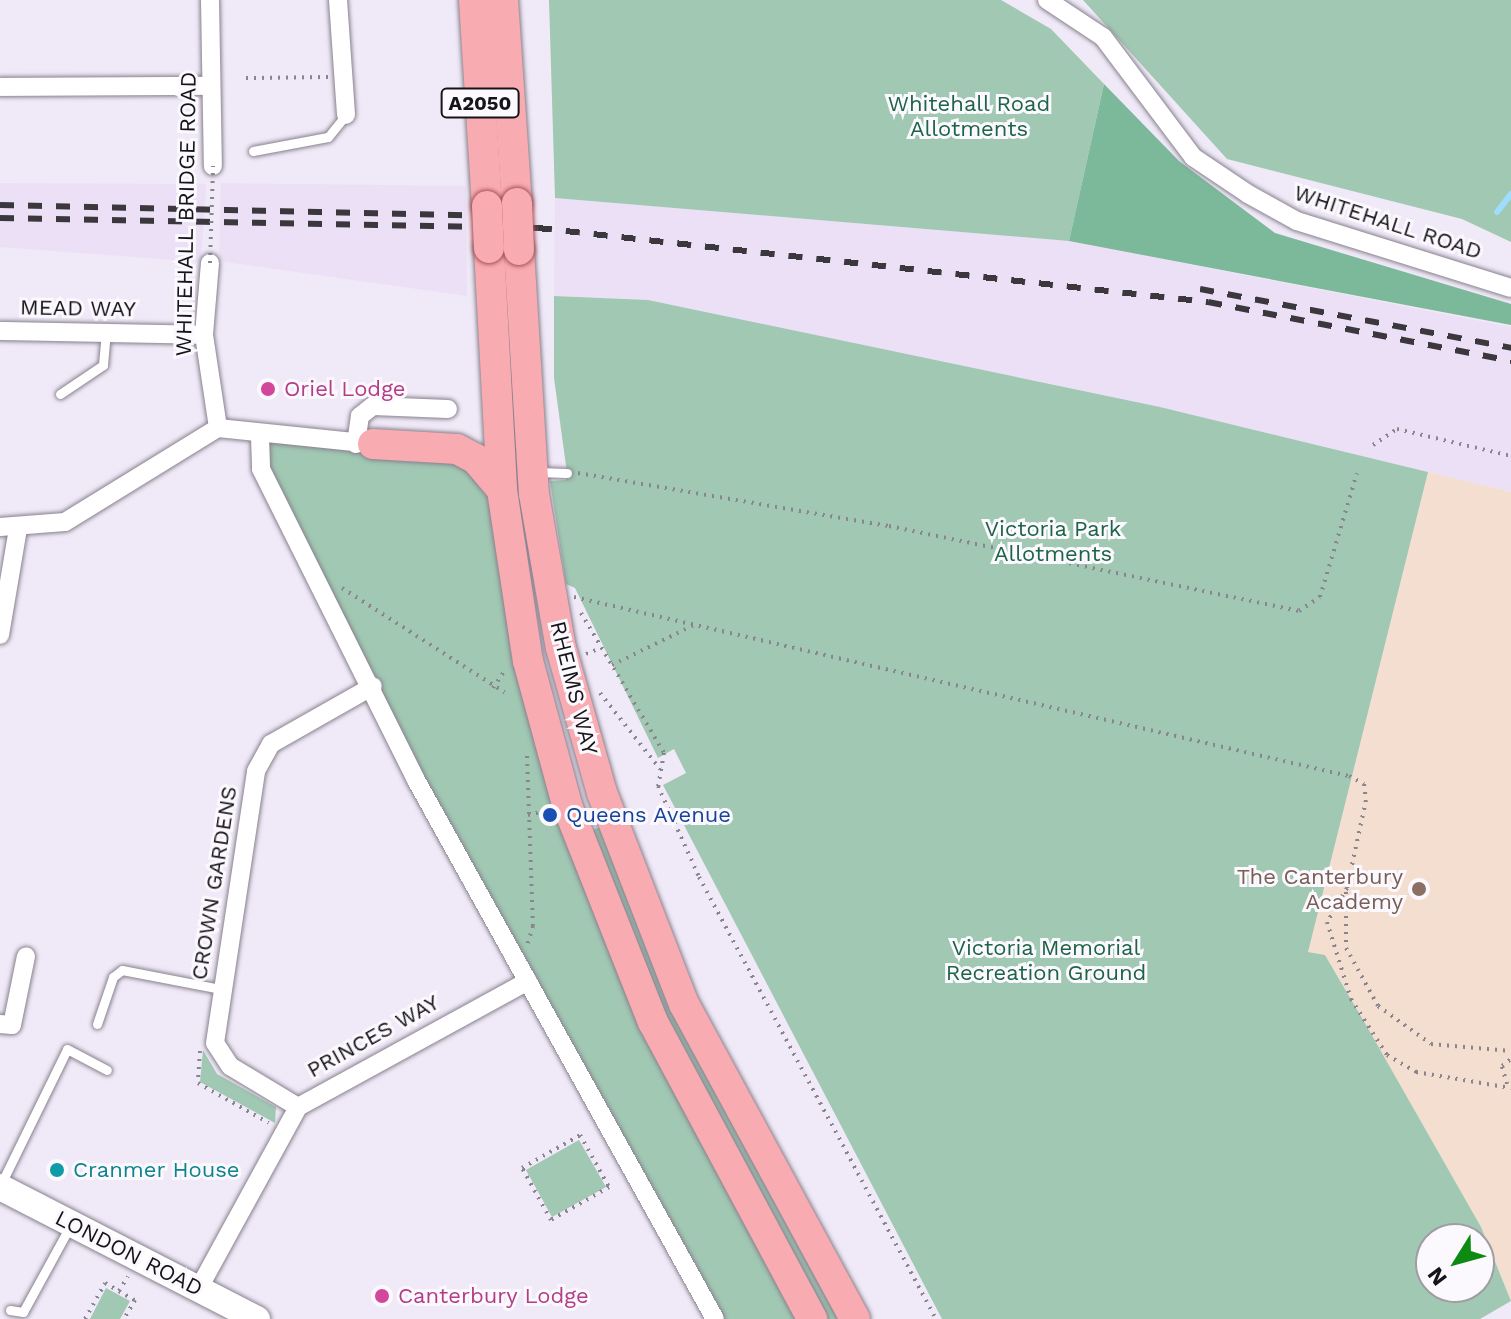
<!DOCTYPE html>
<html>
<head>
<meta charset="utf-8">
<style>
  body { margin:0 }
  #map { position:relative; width:1511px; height:1319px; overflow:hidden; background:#f0e9f7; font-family:"Work Sans",sans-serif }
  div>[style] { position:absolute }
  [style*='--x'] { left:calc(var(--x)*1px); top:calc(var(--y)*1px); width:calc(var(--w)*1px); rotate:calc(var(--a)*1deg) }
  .built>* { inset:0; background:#ece0f6 }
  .industrial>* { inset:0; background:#f3ded0 }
  .green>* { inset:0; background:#a0c8b3 }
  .forest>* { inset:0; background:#7cb89a }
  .stream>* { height:6px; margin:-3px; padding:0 3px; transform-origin:3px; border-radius:3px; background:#9fddfd }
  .path>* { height:4px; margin-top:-2px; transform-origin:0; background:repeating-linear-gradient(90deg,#8a848e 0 2px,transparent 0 8px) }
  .roads { filter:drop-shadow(0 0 2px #88818e) drop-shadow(0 0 2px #88818e) }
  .lane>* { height:9px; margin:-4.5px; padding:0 4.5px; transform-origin:4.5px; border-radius:4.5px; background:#fff }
  .street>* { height:18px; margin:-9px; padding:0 9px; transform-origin:9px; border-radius:9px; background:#fff }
  .secondary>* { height:26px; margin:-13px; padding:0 13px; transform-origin:13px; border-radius:13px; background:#fff }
  .primary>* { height:30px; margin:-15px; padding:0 15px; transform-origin:15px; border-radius:15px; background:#f8abb0 }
  .rail>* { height:6px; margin-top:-3px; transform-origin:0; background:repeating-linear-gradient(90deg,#3a373d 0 14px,transparent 0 28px) }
  .path-bridge>* { height:4px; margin-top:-2px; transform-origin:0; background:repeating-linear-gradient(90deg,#8a848e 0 2px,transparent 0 8px) }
  .bridges { filter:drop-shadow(0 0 2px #a75259) drop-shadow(0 0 2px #a75259) }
  .primary-bridge>* { height:30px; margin:-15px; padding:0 15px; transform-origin:15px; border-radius:15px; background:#f8abb0 }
  .dots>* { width:22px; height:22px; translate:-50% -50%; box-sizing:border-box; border:4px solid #fbf8fe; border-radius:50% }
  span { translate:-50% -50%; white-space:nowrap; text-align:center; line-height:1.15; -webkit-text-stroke:6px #fbf8fe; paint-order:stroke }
  .shield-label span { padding:2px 6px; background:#fbf8fe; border:2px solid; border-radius:6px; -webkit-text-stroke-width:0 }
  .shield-label { font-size:20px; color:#171419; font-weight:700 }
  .park-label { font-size:22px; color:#1c6446 }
  .street-label { font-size:22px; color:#171419 }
  .hotel-label { font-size:22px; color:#b23c85 }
  .left { translate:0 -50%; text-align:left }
  .transit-label { font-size:22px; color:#164399 }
  .education-label { font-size:22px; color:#785e54 }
  .right { translate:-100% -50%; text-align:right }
  .culture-label { font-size:22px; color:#0d838f }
  .north { position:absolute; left:1415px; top:1223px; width:80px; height:80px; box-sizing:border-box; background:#fbf8fe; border:2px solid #a09da2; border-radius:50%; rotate:233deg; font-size:22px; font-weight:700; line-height:32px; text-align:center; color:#171419 }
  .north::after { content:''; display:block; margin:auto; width:28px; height:36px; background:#0d8a11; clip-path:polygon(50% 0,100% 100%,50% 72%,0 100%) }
</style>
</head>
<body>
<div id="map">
  <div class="built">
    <div style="clip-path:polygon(0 183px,206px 184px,201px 262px,0 247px)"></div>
    <div style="clip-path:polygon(221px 183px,466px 186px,467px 296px,219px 261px)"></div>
    <div style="clip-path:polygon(555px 198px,1069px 241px,1511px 327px,1511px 492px,1160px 407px,648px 300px,554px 296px)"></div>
  </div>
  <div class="industrial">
    <div style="clip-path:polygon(1428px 472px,1511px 492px,1511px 1301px,1481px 1227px,1339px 978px,1325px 955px,1308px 952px)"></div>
  </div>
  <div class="green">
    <div style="clip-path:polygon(549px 0,1001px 0,1051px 29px,1104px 84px,1069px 241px,555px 198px)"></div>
    <div style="clip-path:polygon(1083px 0,1511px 0,1511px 242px,1462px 219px,1227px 159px)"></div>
    <div style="clip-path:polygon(evenodd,554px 296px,648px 300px,1160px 407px,1428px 472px,1308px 952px,1325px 955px,1366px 1025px,1481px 1227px,1511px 1301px,1480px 1319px,942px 1319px,663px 785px,686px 773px,674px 749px,658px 758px,575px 588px,566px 584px,550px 481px,566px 480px,567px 473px,554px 378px,554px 296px,1431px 1239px,1479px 1239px,1479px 1287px,1431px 1287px,1431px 1239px)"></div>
    <div style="clip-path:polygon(260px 437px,457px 449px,502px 490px,592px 875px,812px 1319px,714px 1319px,275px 498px)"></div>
    <div style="clip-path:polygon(601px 827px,842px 1319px,822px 1319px,658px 1005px,589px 831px)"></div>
    <div style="clip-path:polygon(203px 1050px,217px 1074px,276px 1107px,275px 1123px,200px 1082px)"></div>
    <div style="clip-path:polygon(579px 1140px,606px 1187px,552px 1217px,526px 1170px)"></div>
    <div style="clip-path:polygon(106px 1288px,130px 1301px,120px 1319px,90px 1319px)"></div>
  </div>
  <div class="forest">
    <div style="clip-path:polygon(1104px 84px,1179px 161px,1275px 233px,1511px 304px,1511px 325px,1069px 241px)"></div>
  </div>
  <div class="stream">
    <div style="--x:1497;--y:212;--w:23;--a:-52"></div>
  </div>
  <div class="path">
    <div style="--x:246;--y:78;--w:82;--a:-0.7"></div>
    <div style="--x:1373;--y:445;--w:29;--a:-34"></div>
    <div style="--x:1397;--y:429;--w:117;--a:13.3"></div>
    <div style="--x:578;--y:473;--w:315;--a:9.7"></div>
    <div style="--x:889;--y:526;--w:419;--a:11.7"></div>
    <div style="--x:1299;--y:611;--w:25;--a:-34"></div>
    <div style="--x:1320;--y:597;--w:129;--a:-73.4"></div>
    <div style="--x:342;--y:588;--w:193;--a:32.7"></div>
    <div style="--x:574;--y:597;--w:795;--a:13.01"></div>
    <div style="--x:1349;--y:776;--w:17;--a:28"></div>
    <div style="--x:1364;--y:784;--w:16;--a:83"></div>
    <div style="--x:1366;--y:800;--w:90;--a:102.2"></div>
    <div style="--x:1347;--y:888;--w:39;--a:120"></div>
    <div style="--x:1327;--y:922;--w:81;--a:72.7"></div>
    <div style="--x:1351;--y:999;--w:67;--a:57.3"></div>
    <div style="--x:1387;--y:1055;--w:34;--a:30"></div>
    <div style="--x:1416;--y:1072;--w:96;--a:9.6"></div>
    <div style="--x:581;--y:613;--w:163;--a:59.3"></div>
    <div style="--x:664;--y:753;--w:34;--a:100"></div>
    <div style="--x:658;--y:786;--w:100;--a:65.7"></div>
    <div style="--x:699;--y:877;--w:502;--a:61.8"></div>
    <div style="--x:586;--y:654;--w:16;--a:-22"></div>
    <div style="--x:612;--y:665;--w:93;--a:-26"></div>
    <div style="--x:493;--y:688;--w:23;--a:-56"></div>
    <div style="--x:600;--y:693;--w:97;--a:51.7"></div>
    <div style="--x:527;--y:756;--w:170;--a:88"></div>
    <div style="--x:533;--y:926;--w:21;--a:107"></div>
    <div style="--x:528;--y:815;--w:17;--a:-13"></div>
    <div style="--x:1346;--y:892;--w:56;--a:90"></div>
    <div style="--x:1346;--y:948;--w:66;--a:61.1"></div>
    <div style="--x:1378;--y:1006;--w:65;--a:35.6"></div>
    <div style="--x:1431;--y:1044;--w:80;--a:5"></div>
    <div style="--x:200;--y:1051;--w:32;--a:94"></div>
    <div style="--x:198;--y:1083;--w:81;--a:29.4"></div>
    <div style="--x:1507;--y:1084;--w:19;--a:-106"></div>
    <div style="--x:1502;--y:1066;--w:11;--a:-38"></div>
    <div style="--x:580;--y:1135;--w:60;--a:60.9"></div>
    <div style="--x:609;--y:1187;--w:67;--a:150.4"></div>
    <div style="--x:551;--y:1220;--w:60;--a:-119.1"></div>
    <div style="--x:522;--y:1168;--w:67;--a:-29.6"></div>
    <div style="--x:119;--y:1291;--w:17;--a:-59"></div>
    <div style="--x:85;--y:1319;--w:41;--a:-60.9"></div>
    <div style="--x:105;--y:1283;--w:34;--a:30"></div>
    <div style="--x:135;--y:1300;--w:22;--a:120"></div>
  </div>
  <div class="roads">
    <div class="lane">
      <div style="--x:253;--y:151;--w:76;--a:-10.6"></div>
      <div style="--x:328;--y:137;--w:28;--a:-51"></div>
      <div style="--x:60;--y:394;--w:52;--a:-34"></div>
      <div style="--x:103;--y:365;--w:32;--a:-85"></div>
      <div style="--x:538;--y:472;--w:29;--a:2"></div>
      <div style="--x:97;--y:1024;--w:50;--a:-71.2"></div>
      <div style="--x:113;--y:977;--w:11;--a:-38"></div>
      <div style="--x:122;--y:970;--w:101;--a:10.9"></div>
      <div style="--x:1;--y:1184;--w:150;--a:-63.9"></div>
      <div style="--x:67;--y:1049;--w:45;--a:27.7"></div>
      <div style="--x:10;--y:1310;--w:13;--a:9"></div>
      <div style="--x:23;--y:1312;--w:98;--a:-61.3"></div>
    </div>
    <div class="street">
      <div style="--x:210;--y:0;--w:166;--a:89"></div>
      <div style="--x:338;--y:0;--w:115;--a:86"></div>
      <div style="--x:1047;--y:0;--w:67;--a:33.5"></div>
      <div style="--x:1103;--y:37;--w:150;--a:53.1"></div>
      <div style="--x:1193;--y:157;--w:66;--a:33.9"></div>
      <div style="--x:1248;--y:194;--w:56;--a:28.9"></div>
      <div style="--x:1297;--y:221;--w:224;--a:17.4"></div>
      <div style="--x:0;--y:87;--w:209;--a:-0.3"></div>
      <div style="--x:210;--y:263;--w:72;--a:94.8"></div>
      <div style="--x:204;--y:335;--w:94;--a:81.4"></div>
      <div style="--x:0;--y:331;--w:204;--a:1.1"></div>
      <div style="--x:218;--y:428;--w:156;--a:5.9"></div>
      <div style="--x:260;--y:437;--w:32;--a:88"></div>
      <div style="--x:261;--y:469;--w:347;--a:63.5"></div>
      <div style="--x:416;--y:780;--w:616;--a:60.98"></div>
      <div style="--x:356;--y:444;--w:28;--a:-82"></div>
      <div style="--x:360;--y:416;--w:16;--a:-38"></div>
      <div style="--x:373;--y:406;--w:75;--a:2.3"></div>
      <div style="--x:0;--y:527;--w:65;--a:-4.4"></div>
      <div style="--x:65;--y:522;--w:180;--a:-31.6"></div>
      <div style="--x:0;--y:635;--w:108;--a:-80.4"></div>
      <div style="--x:0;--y:1024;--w:12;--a:5"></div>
      <div style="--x:12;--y:1025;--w:70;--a:-78.5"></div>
      <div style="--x:298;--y:1107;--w:79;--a:-148.9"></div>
      <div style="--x:230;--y:1066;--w:27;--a:-123"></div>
      <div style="--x:215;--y:1043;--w:275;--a:-81.4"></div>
      <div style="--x:256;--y:771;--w:31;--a:-61"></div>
      <div style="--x:271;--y:744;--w:117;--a:-29.6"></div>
      <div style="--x:199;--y:1288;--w:206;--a:-61.3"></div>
      <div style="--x:298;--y:1107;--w:262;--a:-28.7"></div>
    </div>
    <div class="secondary">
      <div style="--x:0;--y:1187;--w:289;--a:27.2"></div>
    </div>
    <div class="primary">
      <div style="--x:474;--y:0;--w:206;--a:86.4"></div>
      <div style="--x:503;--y:0;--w:203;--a:86.1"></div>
      <div style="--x:489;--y:248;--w:242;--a:86.9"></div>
      <div style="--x:502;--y:490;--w:173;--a:81.4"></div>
      <div style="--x:528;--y:661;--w:149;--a:74.8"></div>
      <div style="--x:567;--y:805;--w:233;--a:68.4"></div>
      <div style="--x:653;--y:1022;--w:337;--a:61.8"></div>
      <div style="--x:519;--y:250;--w:244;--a:86.5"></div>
      <div style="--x:534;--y:494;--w:156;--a:80.1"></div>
      <div style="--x:561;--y:648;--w:151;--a:74.2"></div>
      <div style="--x:602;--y:793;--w:226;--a:68.8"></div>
      <div style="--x:684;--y:1004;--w:358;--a:61.5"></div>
      <div style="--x:373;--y:444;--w:84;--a:3.4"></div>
      <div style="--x:457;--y:449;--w:21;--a:28"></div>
      <div style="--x:476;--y:459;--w:40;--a:50"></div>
    </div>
  </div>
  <div class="rail">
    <div style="--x:0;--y:205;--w:500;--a:1.26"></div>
    <div style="--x:0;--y:218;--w:538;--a:1.06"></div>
    <div style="--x:538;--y:228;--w:674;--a:6.3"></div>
    <div style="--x:1208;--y:302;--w:309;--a:11"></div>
    <div style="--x:1200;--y:289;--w:317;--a:10.7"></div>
  </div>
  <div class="path-bridge">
    <div style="--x:210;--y:263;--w:97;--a:-88.2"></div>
  </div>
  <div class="bridges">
    <div class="primary-bridge">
      <div style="--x:517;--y:203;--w:47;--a:87.6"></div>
      <div style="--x:487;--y:206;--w:42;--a:87.3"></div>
    </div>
  </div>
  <div class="dots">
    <div style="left:268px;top:389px;background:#d1479c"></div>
    <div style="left:550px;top:815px;background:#1a4fb4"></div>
    <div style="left:1419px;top:889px;background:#8d6e63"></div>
    <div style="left:57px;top:1170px;background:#0f9aa8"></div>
    <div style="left:382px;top:1296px;background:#d1479c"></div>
  </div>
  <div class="shield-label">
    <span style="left:480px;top:103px">A2050</span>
  </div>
  <div class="park-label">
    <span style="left:969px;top:116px">Whitehall Road<br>Allotments</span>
    <span style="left:1053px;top:541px">Victoria Park<br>Allotments</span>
    <span style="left:1046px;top:960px">Victoria Memorial<br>Recreation Ground</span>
  </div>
  <div class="street-label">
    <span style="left:186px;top:214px;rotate:-89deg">WHITEHALL BRIDGE ROAD</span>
    <span style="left:1388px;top:222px;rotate:18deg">WHITEHALL ROAD</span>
    <span style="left:78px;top:308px;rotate:1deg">MEAD WAY</span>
    <span style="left:574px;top:688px;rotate:76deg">RHEIMS WAY</span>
    <span style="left:214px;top:883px;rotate:-81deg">CROWN GARDENS</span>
    <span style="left:373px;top:1036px;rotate:-29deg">PRINCES WAY</span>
    <span style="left:129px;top:1253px;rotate:27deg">LONDON ROAD</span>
  </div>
  <div class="hotel-label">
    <span class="left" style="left:284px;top:389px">Oriel Lodge</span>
    <span class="left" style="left:398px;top:1296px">Canterbury Lodge</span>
  </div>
  <div class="transit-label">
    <span class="left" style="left:566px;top:815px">Queens Avenue</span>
  </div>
  <div class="education-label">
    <span class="right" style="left:1403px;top:889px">The Canterbury<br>Academy</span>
  </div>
  <div class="culture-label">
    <span class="left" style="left:73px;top:1170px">Cranmer House</span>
  </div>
  <div class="north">N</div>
</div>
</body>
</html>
